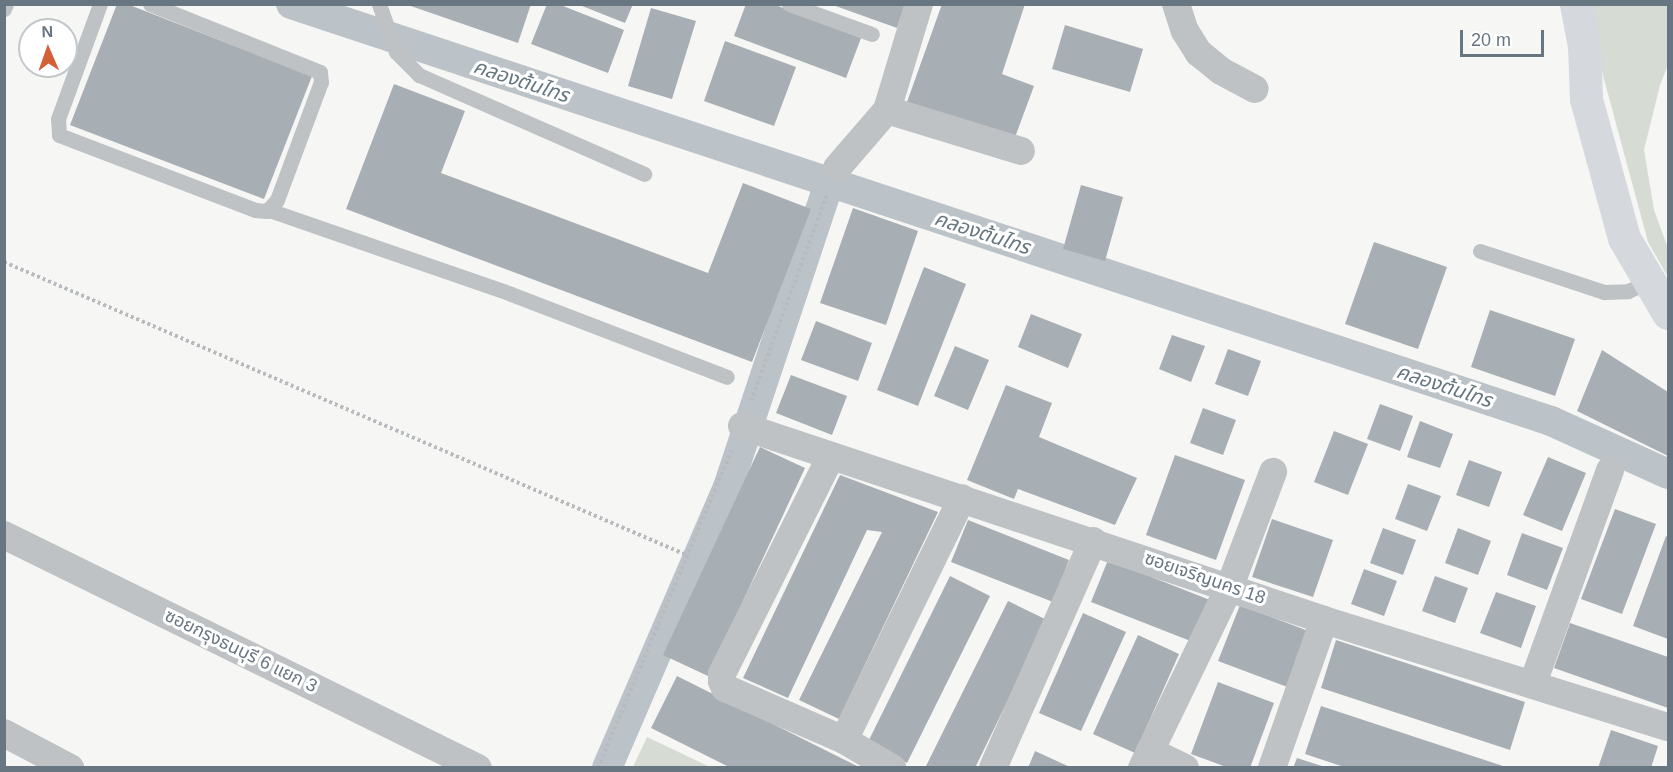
<!DOCTYPE html>
<html>
<head>
<meta charset="utf-8">
<style>
  body { margin:0 }
  #map { position:relative; width:1673px; height:772px; overflow:hidden; background:#f6f6f4; font-family:Arial,"Noto Sans Thai",sans-serif }
  div>[style] { position:absolute }
  [style*='--x'] { left:calc(var(--x)*1px); top:calc(var(--y)*1px); width:calc(var(--w)*1px); rotate:calc(var(--a)*1deg) }
  .green>* { inset:0; background:#d6dbd3 }
  .canal>* { height:30px; margin:-15px; padding:0 15px; transform-origin:15px; border-radius:15px; background:#bbc3c9 }
  .building>* { inset:0; background:#a8afb4 }
  .path>* { height:4px; margin-top:-2px; transform-origin:0; background:repeating-linear-gradient(90deg,#b8bbbd 0 3px,transparent 0 6px) }
  .service>* { height:15px; margin:-7.5px; padding:0 7.5px; transform-origin:7.5px; border-radius:7.5px; background:#bec2c5 }
  .minor>* { height:28px; margin:-14px; padding:0 14px; transform-origin:14px; border-radius:14px; background:#bec2c5 }
  .primary>* { height:33px; margin:-16.5px; padding:0 16.5px; transform-origin:16.5px; border-radius:16.5px; background:#d5d8dc }
  span { translate:-50% -50%; white-space:nowrap; text-align:center; line-height:1.15; -webkit-text-stroke:6px #fff; paint-order:stroke }
  .street-label { font-size:18px; color:#687682 }
  .water-label { font-size:20px; color:#64767e; font-style:italic }
  .frame { position:absolute; inset:0; border:6px solid #687682; pointer-events:none }
  .north { position:absolute; left:18px; top:18px; width:60px; height:60px; box-sizing:border-box; background:#fff; border:2px solid #c3c8cd; border-radius:50%; rotate:358deg; font-size:16px; font-weight:700; line-height:24px; text-align:center; color:#687682 }
  .north::after { content:''; display:block; margin:auto; width:21px; height:27px; background:#d26138; clip-path:polygon(50% 0,100% 100%,50% 72%,0 100%) }
  .scale { position:absolute; left:1460px; top:30px; width:84px; height:27px; box-sizing:border-box; border:3px solid #687682; border-top:0; padding-left:8px; font-size:18px; line-height:21px; white-space:nowrap; color:#687682; -webkit-text-stroke:4px #fff; paint-order:stroke }
</style>
</head>
<body>
<div id="map">
  <div class="green">
    <div style="clip-path:polygon(1584px 5px,1668px 5px,1668px 65px,1660px 85px,1644px 150px,1654px 210px,1668px 248px,1668px 277px,1648px 242px)"></div>
    <div style="clip-path:polygon(647px 737px,710px 767px,633px 767px)"></div>
  </div>
  <div class="canal">
    <div style="--x:291;--y:4;--w:1327;--a:18.31"></div>
    <div style="--x:1551;--y:421;--w:128;--a:24.4"></div>
    <div style="--x:607;--y:768;--w:306;--a:-66.7"></div>
    <div style="--x:728;--y:487;--w:319;--a:-71.6"></div>
  </div>
  <div class="building">
    <div style="clip-path:polygon(117px 4px,127px 4px,312px 76px,264px 199px,70px 125px)"></div>
    <div style="clip-path:polygon(405px 4px,531px 4px,518px 43px)"></div>
    <div style="clip-path:polygon(547px 4px,558px 4px,624px 30px,608px 73px,531px 44px)"></div>
    <div style="clip-path:polygon(577px 4px,633px 4px,625px 23px)"></div>
    <div style="clip-path:polygon(746px 4px,773px 4px,861px 38px,846px 78px,734px 36px)"></div>
    <div style="clip-path:polygon(830px 4px,905px 4px,897px 28px)"></div>
    <div style="clip-path:polygon(942px 4px,1025px 4px,1002px 74px,1034px 86px,1014px 140px,907px 102px)"></div>
    <div style="clip-path:polygon(651px 8px,696px 21px,672px 99px,628px 86px)"></div>
    <div style="clip-path:polygon(1065px 25px,1143px 49px,1130px 92px,1052px 69px)"></div>
    <div style="clip-path:polygon(725px 41px,796px 67px,774px 126px,704px 101px)"></div>
    <div style="clip-path:polygon(394px 84px,465px 111px,441px 173px,708px 273px,743px 183px,811px 209px,752px 362px,346px 209px)"></div>
    <div style="clip-path:polygon(1081px 185px,1123px 197px,1105px 261px,1063px 249px)"></div>
    <div style="clip-path:polygon(853px 208px,918px 231px,886px 325px,820px 303px)"></div>
    <div style="clip-path:polygon(1374px 242px,1447px 267px,1418px 349px,1345px 324px)"></div>
    <div style="clip-path:polygon(924px 267px,966px 284px,918px 406px,877px 390px)"></div>
    <div style="clip-path:polygon(1490px 310px,1575px 339px,1555px 396px,1471px 367px)"></div>
    <div style="clip-path:polygon(1031px 314px,1082px 334px,1068px 368px,1018px 347px)"></div>
    <div style="clip-path:polygon(816px 321px,872px 343px,858px 381px,801px 360px)"></div>
    <div style="clip-path:polygon(1172px 335px,1205px 346px,1191px 382px,1159px 369px)"></div>
    <div style="clip-path:polygon(955px 346px,989px 360px,968px 410px,934px 396px)"></div>
    <div style="clip-path:polygon(1228px 349px,1261px 361px,1248px 396px,1215px 384px)"></div>
    <div style="clip-path:polygon(1602px 350px,1668px 392px,1668px 456px,1577px 411px)"></div>
    <div style="clip-path:polygon(791px 375px,847px 396px,832px 435px,776px 413px)"></div>
    <div style="clip-path:polygon(1006px 385px,1052px 403px,1039px 437px,1137px 478px,1115px 525px,1018px 489px,1014px 499px,967px 480px)"></div>
    <div style="clip-path:polygon(1380px 404px,1413px 416px,1400px 451px,1367px 439px)"></div>
    <div style="clip-path:polygon(1203px 408px,1236px 420px,1223px 455px,1190px 443px)"></div>
    <div style="clip-path:polygon(1420px 421px,1453px 434px,1440px 468px,1407px 457px)"></div>
    <div style="clip-path:polygon(1334px 431px,1368px 444px,1348px 495px,1314px 482px)"></div>
    <div style="clip-path:polygon(760px 447px,805px 468px,708px 676px,663px 655px)"></div>
    <div style="clip-path:polygon(1175px 455px,1245px 480px,1216px 560px,1146px 535px)"></div>
    <div style="clip-path:polygon(1548px 457px,1586px 473px,1562px 531px,1523px 515px)"></div>
    <div style="clip-path:polygon(1469px 460px,1502px 472px,1489px 507px,1456px 495px)"></div>
    <div style="clip-path:polygon(840px 475px,938px 512px,839px 719px,799px 700px,882px 532px,867px 530px,788px 698px,743px 678px)"></div>
    <div style="clip-path:polygon(1408px 484px,1441px 496px,1427px 531px,1395px 519px)"></div>
    <div style="clip-path:polygon(1615px 509px,1656px 524px,1622px 614px,1581px 599px)"></div>
    <div style="clip-path:polygon(1272px 519px,1333px 540px,1313px 597px,1252px 577px)"></div>
    <div style="clip-path:polygon(968px 520px,1069px 560px,1053px 602px,951px 562px)"></div>
    <div style="clip-path:polygon(1383px 528px,1416px 540px,1403px 575px,1370px 563px)"></div>
    <div style="clip-path:polygon(1458px 528px,1491px 541px,1478px 575px,1445px 563px)"></div>
    <div style="clip-path:polygon(1522px 533px,1563px 548px,1547px 590px,1507px 575px)"></div>
    <div style="clip-path:polygon(1666px 536px,1668px 537px,1668px 639px,1633px 626px)"></div>
    <div style="clip-path:polygon(1108px 560px,1210px 600px,1193px 642px,1091px 602px)"></div>
    <div style="clip-path:polygon(1364px 569px,1397px 581px,1384px 616px,1351px 604px)"></div>
    <div style="clip-path:polygon(950px 576px,990px 596px,907px 763px,867px 744px)"></div>
    <div style="clip-path:polygon(1435px 576px,1468px 588px,1455px 623px,1422px 611px)"></div>
    <div style="clip-path:polygon(1496px 592px,1536px 606px,1521px 648px,1480px 633px)"></div>
    <div style="clip-path:polygon(1008px 601px,1047px 620px,975px 768px,925px 768px)"></div>
    <div style="clip-path:polygon(1240px 605px,1311px 632px,1290px 688px,1218px 661px)"></div>
    <div style="clip-path:polygon(1083px 613px,1126px 632px,1081px 731px,1039px 713px)"></div>
    <div style="clip-path:polygon(1570px 623px,1668px 657px,1668px 708px,1554px 668px)"></div>
    <div style="clip-path:polygon(1138px 635px,1179px 654px,1135px 753px,1093px 734px)"></div>
    <div style="clip-path:polygon(1336px 640px,1525px 702px,1510px 750px,1321px 688px)"></div>
    <div style="clip-path:polygon(677px 676px,861px 768px,731px 768px,651px 728px)"></div>
    <div style="clip-path:polygon(1218px 682px,1274px 703px,1250px 768px,1229px 768px,1191px 754px)"></div>
    <div style="clip-path:polygon(1321px 706px,1506px 767px,1506px 768px,1347px 768px,1305px 754px)"></div>
    <div style="clip-path:polygon(1611px 730px,1658px 746px,1651px 768px,1598px 768px)"></div>
    <div style="clip-path:polygon(1035px 751px,1072px 768px,1028px 768px)"></div>
    <div style="clip-path:polygon(1297px 758px,1325px 767px,1325px 768px,1293px 768px)"></div>
  </div>
  <div class="path">
    <div style="--x:4;--y:262;--w:745;--a:23.23"></div>
    <div style="--x:751;--y:401;--w:221;--a:-69.8"></div>
    <div style="--x:598;--y:768;--w:345;--a:-67.2"></div>
  </div>
  <div class="service">
    <div style="--x:100;--y:4;--w:122;--a:110.1"></div>
    <div style="--x:58;--y:119;--w:16;--a:86"></div>
    <div style="--x:59;--y:135;--w:210;--a:20.9"></div>
    <div style="--x:255;--y:210;--w:12;--a:5"></div>
    <div style="--x:267;--y:211;--w:15;--a:-48"></div>
    <div style="--x:277;--y:200;--w:126;--a:-69.6"></div>
    <div style="--x:321;--y:82;--w:10;--a:-96"></div>
    <div style="--x:320;--y:72;--w:183;--a:-158.2"></div>
    <div style="--x:379;--y:4;--w:51;--a:70.5"></div>
    <div style="--x:396;--y:52;--w:33;--a:45"></div>
    <div style="--x:419;--y:75;--w:246;--a:23.7"></div>
    <div style="--x:789;--y:4;--w:88;--a:19.9"></div>
    <div style="--x:4;--y:9;--w:5;--a:-68"></div>
    <div style="--x:269;--y:210;--w:256;--a:19.1"></div>
    <div style="--x:511;--y:294;--w:231;--a:21"></div>
    <div style="--x:1480;--y:251;--w:131;--a:18.3"></div>
    <div style="--x:1604;--y:292;--w:24;--a:-2"></div>
    <div style="--x:1628;--y:291;--w:23;--a:-25"></div>
  </div>
  <div class="minor">
    <div style="--x:1176;--y:4;--w:28;--a:72"></div>
    <div style="--x:1185;--y:31;--w:26;--a:58"></div>
    <div style="--x:1199;--y:53;--w:28;--a:39"></div>
    <div style="--x:1221;--y:71;--w:38;--a:28"></div>
    <div style="--x:887;--y:110;--w:140;--a:17"></div>
    <div style="--x:837;--y:168;--w:77;--a:-49.2"></div>
    <div style="--x:887;--y:110;--w:111;--a:-73.2"></div>
    <div style="--x:742;--y:426;--w:613;--a:18.43"></div>
    <div style="--x:1324;--y:620;--w:360;--a:17.3"></div>
    <div style="--x:831;--y:456;--w:244;--a:116.6"></div>
    <div style="--x:722;--y:674;--w:7;--a:90"></div>
    <div style="--x:722;--y:681;--w:8;--a:67"></div>
    <div style="--x:725;--y:688;--w:130;--a:23.6"></div>
    <div style="--x:844;--y:740;--w:56;--a:30.3"></div>
    <div style="--x:4;--y:535;--w:528;--a:26.18"></div>
    <div style="--x:1533;--y:683;--w:226;--a:-70.1"></div>
    <div style="--x:4;--y:733;--w:75;--a:27.9"></div>
    <div style="--x:844;--y:740;--w:269;--a:-64"></div>
    <div style="--x:1150;--y:751;--w:39;--a:26"></div>
    <div style="--x:993;--y:768;--w:248;--a:-66.2"></div>
    <div style="--x:1142;--y:768;--w:202;--a:-64.2"></div>
    <div style="--x:1230;--y:586;--w:122;--a:-69.3"></div>
    <div style="--x:1272;--y:768;--w:157;--a:-70.6"></div>
  </div>
  <div class="primary">
    <div style="--x:1576;--y:4;--w:43;--a:79.2"></div>
    <div style="--x:1584;--y:46;--w:53;--a:87.8"></div>
    <div style="--x:1586;--y:99;--w:144;--a:74.7"></div>
    <div style="--x:1624;--y:238;--w:87;--a:59.6"></div>
  </div>
  <div class="street-label">
    <span style="left:1205px;top:578px;rotate:19deg">ซอยเจริญนคร 18</span>
    <span style="left:241px;top:651px;rotate:26deg">ซอยกรุงธนบุรี 6 แยก 3</span>
  </div>
  <div class="water-label">
    <span style="left:521px;top:81px;rotate:18deg">คลองต้นไทร</span>
    <span style="left:982px;top:233px;rotate:18deg">คลองต้นไทร</span>
    <span style="left:1444px;top:386px;rotate:18deg">คลองต้นไทร</span>
  </div>
  <div class="frame"></div>
  <div class="north">N</div>
  <div class="scale">20 m</div>
</div>
</body>
</html>
